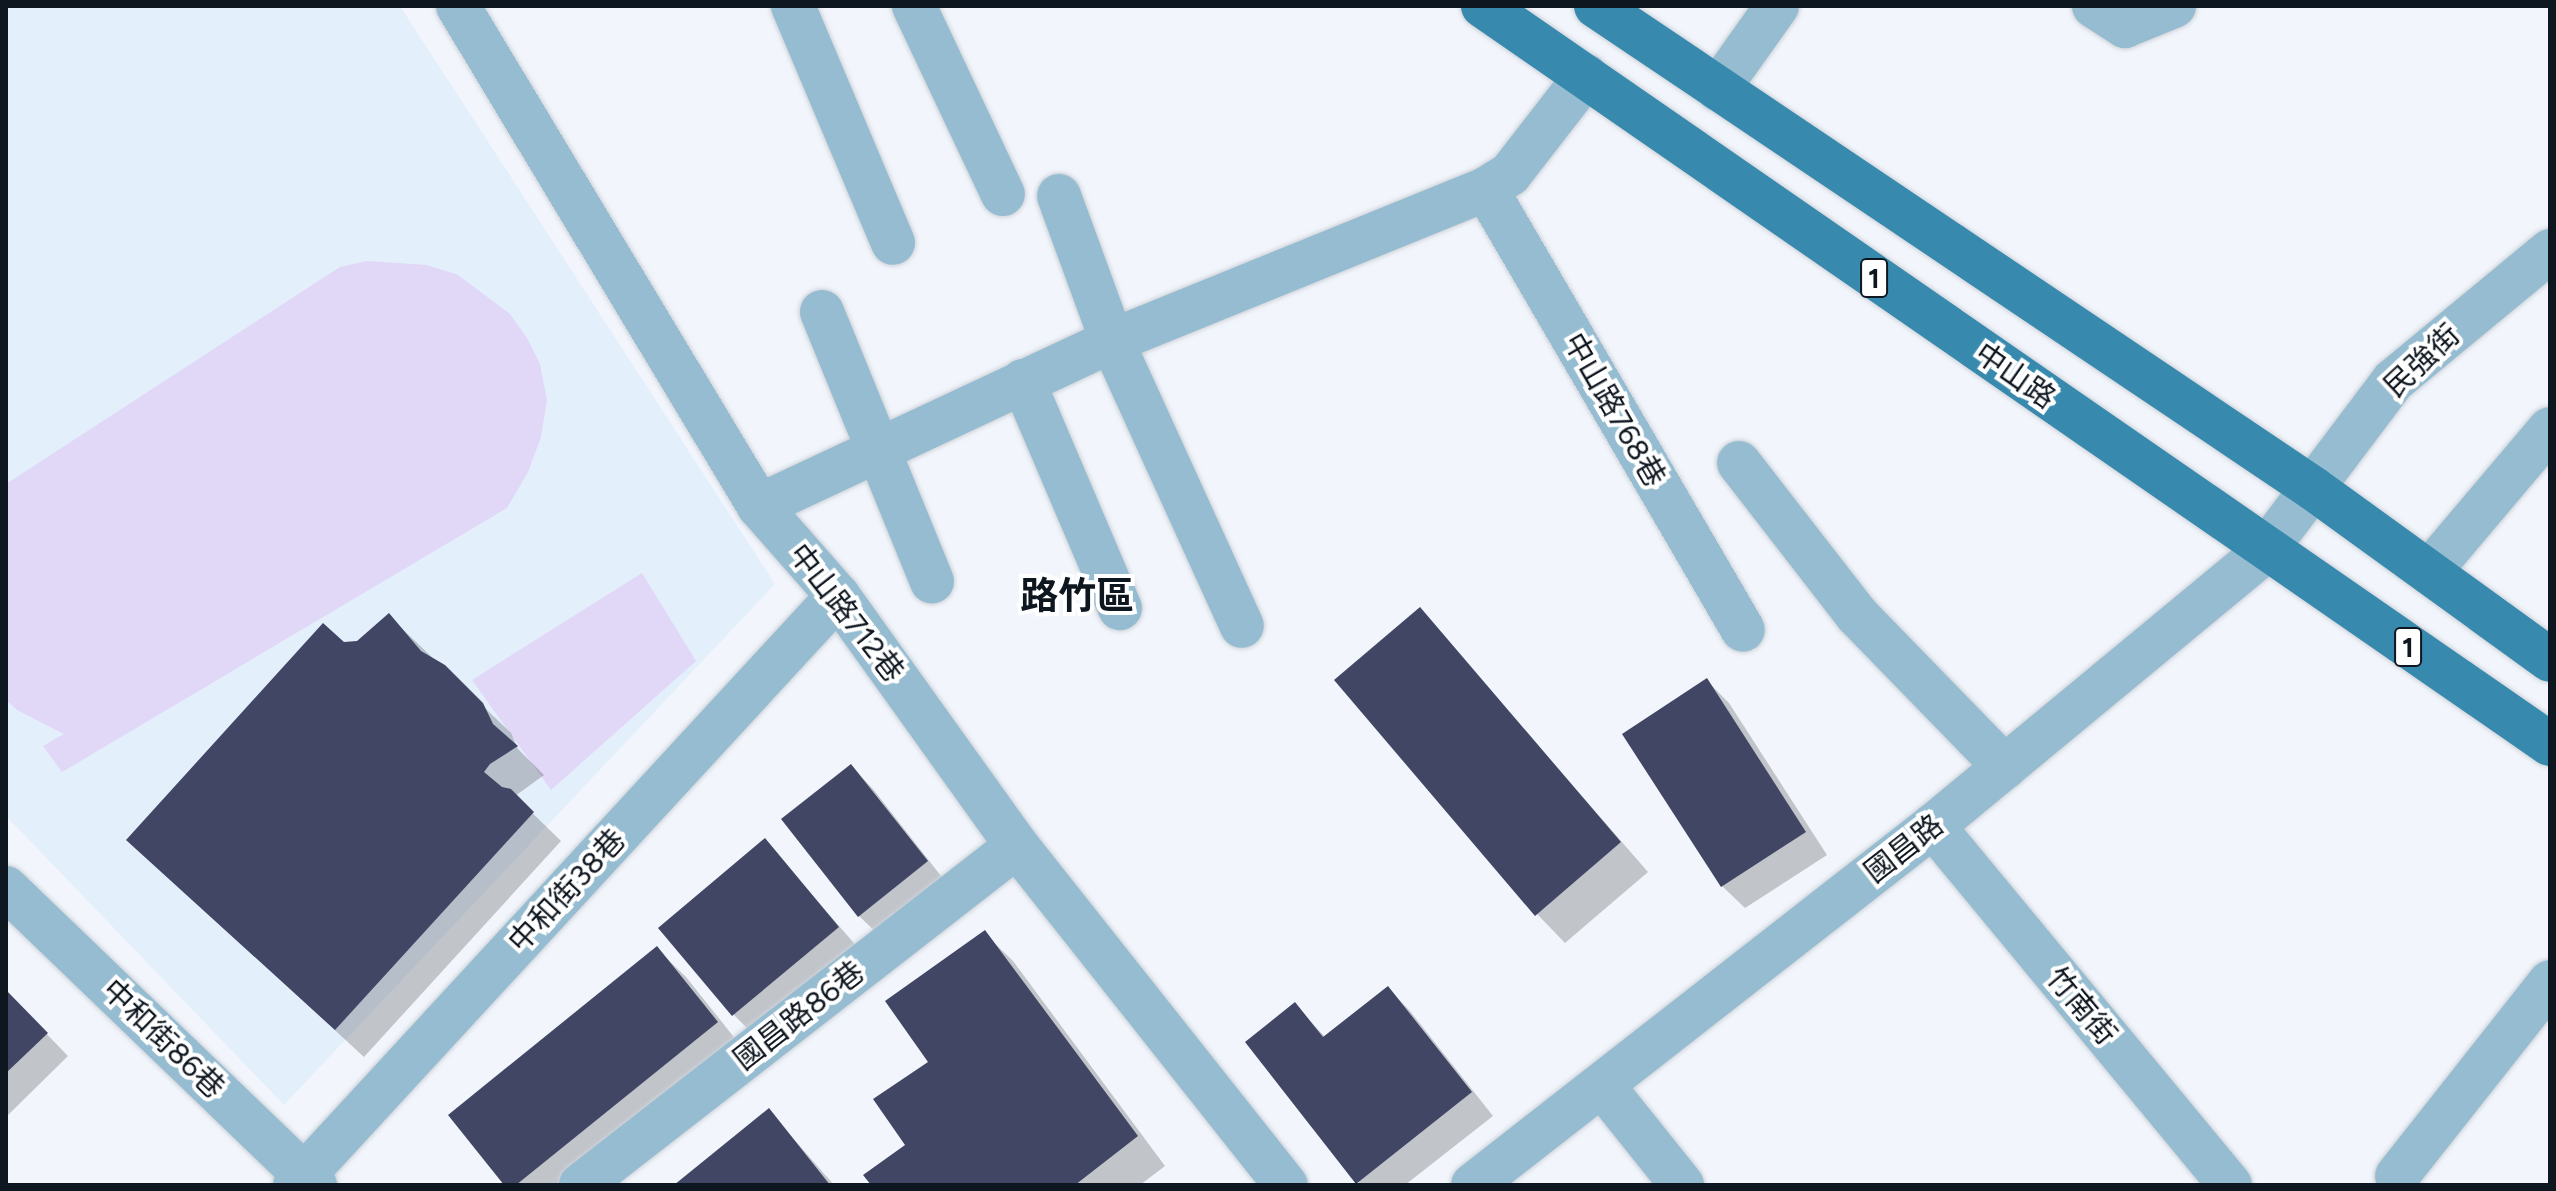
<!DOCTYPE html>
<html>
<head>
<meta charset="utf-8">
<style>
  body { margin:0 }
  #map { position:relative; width:2556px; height:1191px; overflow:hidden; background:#f2f6fc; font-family:Figtree,"Noto Sans TC",sans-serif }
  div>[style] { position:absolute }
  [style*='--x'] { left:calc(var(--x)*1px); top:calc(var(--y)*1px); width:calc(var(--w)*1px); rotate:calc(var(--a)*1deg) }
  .built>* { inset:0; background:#e4effc }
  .green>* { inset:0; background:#e1d7f7 }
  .shadow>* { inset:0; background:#0003 }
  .building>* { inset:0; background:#414665 }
  .roads { filter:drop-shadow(0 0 2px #ced2d9) drop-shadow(0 0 2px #ced2d9) }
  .minor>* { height:44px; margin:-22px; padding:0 22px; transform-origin:22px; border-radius:22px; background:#95bcd0 }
  .major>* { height:44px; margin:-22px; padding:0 22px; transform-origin:22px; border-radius:22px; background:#378aae }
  span { translate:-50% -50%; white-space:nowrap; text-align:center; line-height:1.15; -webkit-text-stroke:8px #fff; paint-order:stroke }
  .shield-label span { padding:2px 6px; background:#fff; border:2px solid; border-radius:6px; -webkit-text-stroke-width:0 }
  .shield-label { font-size:28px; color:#0e161f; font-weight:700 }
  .street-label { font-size:30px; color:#0e161f }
  .district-label { font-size:38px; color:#0e161f; font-weight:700 }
  .frame { position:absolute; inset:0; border:8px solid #0e161f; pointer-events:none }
</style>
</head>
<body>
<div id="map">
  <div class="built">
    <div style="clip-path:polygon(6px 6px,400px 6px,775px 584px,284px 1105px,6px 816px)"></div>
  </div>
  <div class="green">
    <div style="clip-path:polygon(367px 261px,427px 265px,458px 275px,510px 314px,527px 338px,540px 364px,547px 400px,541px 437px,528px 472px,507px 508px,62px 772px,43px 746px,64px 734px,17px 710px,6px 700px,6px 484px,340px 267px)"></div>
    <div style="clip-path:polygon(642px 573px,696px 661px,551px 790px,472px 680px)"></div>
  </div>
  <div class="shadow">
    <div style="clip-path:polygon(1420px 610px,1648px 872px,1565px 943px,1537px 914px)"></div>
    <div style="clip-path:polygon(389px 616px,511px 733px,518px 749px,544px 775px,515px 796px,561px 841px,364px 1057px,128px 840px,343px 644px,358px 643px)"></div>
    <div style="clip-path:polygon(1707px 681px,1729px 703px,1827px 855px,1745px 908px,1722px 886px)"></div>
    <div style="clip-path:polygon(851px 766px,873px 789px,948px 885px,882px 938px,859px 916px)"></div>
    <div style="clip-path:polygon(765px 841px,860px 950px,756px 1037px,733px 1014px)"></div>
    <div style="clip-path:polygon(984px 933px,1013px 961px,1165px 1166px,1140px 1185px,873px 1185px,907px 1146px,931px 1063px)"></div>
    <div style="clip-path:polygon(657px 949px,686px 977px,745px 1051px,579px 1185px,506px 1185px)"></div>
    <div style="clip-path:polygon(1388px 988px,1410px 1011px,1493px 1116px,1405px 1185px,1360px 1185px,1295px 1005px,1326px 1038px)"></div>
    <div style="clip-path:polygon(6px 992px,68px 1056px,6px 1117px)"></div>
    <div style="clip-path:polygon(769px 1111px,834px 1185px,677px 1185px)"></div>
  </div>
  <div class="building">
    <div style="clip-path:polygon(1420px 607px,1621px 842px,1535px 916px,1334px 680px)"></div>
    <div style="clip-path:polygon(389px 613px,421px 651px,445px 665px,483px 703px,493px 724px,518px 746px,490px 764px,484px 772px,502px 787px,511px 789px,534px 812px,335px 1030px,126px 840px,323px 623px,344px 642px,357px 641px)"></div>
    <div style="clip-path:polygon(1707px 678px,1806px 832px,1721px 887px,1622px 734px)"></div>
    <div style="clip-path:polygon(851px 764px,928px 861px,858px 917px,781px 819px)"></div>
    <div style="clip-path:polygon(765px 838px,839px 927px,732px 1016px,658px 928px)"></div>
    <div style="clip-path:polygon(985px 930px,1138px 1136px,1075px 1185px,871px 1185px,863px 1175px,905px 1145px,873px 1099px,928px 1062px,885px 1001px)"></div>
    <div style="clip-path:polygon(657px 946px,718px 1022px,516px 1185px,504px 1185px,448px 1115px)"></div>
    <div style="clip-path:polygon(1388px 986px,1472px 1092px,1356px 1184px,1245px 1042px,1295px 1002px,1323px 1037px)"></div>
    <div style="clip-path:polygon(6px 990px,48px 1033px,6px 1073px)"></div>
    <div style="clip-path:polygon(769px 1108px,830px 1185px,674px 1185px)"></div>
  </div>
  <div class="roads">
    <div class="minor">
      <div style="--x:458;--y:6;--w:584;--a:58.95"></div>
      <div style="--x:759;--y:506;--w:120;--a:48.7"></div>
      <div style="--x:838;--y:596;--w:307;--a:54.4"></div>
      <div style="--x:1017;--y:846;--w:433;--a:51.6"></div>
      <div style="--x:793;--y:6;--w:257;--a:67.1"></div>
      <div style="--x:914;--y:6;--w:208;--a:64.7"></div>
      <div style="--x:2094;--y:6;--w:37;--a:33"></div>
      <div style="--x:2125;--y:26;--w:53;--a:-22.2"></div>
      <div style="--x:1718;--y:89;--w:102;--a:-54.6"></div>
      <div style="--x:1486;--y:189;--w:510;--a:59.77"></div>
      <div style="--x:1059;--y:196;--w:154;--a:69.9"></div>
      <div style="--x:1112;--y:341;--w:313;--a:65.5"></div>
      <div style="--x:822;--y:312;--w:291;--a:67.8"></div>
      <div style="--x:1023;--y:381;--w:247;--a:66.9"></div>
      <div style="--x:1739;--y:463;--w:192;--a:52.2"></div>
      <div style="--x:1857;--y:615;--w:212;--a:45.8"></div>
      <div style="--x:759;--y:506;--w:390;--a:-25.1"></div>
      <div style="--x:1112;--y:341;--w:404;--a:-22.1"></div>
      <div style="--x:1486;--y:189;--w:28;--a:-32"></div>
      <div style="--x:1510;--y:174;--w:124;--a:-52.2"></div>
      <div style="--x:2429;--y:572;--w:187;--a:-49.8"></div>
      <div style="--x:1933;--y:826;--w:466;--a:50.4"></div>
      <div style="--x:6;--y:888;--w:429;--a:43.9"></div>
      <div style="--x:1602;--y:1085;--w:128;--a:51.3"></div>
      <div style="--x:2397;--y:1176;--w:247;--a:-51.7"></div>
      <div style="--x:295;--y:1185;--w:801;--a:-47.33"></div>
      <div style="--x:581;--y:1185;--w:552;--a:-37.87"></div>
      <div style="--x:1473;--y:1185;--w:584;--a:-37.97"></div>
      <div style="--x:1933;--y:826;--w:431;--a:-39.6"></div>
      <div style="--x:2265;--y:551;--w:213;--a:-53"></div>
      <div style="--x:2393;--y:381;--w:204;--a:-39.6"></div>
    </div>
    <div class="major">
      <div style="--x:1483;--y:6;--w:1297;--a:34.67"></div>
      <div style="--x:1596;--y:6;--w:865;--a:33.93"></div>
      <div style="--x:2314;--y:489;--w:291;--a:35.9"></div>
    </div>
  </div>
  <div class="shield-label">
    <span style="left:1874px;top:278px">1</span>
    <span style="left:2408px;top:647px">1</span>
  </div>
  <div class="street-label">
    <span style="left:2422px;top:361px;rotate:-43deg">民強街</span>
    <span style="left:2015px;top:376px;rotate:35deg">中山路</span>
    <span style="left:1614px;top:410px;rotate:60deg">中山路768巷</span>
    <span style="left:846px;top:613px;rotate:52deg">中山路712巷</span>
    <span style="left:1904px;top:849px;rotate:-38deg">國昌路</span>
    <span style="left:567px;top:891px;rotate:-47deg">中和街38巷</span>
    <span style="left:2081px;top:1006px;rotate:50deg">竹南街</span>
    <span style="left:799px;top:1016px;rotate:-38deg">國昌路86巷</span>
    <span style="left:163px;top:1039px;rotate:44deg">中和街86巷</span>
  </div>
  <div class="district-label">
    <span style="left:1077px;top:597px">路竹區</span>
  </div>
  <div class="frame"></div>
</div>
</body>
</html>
